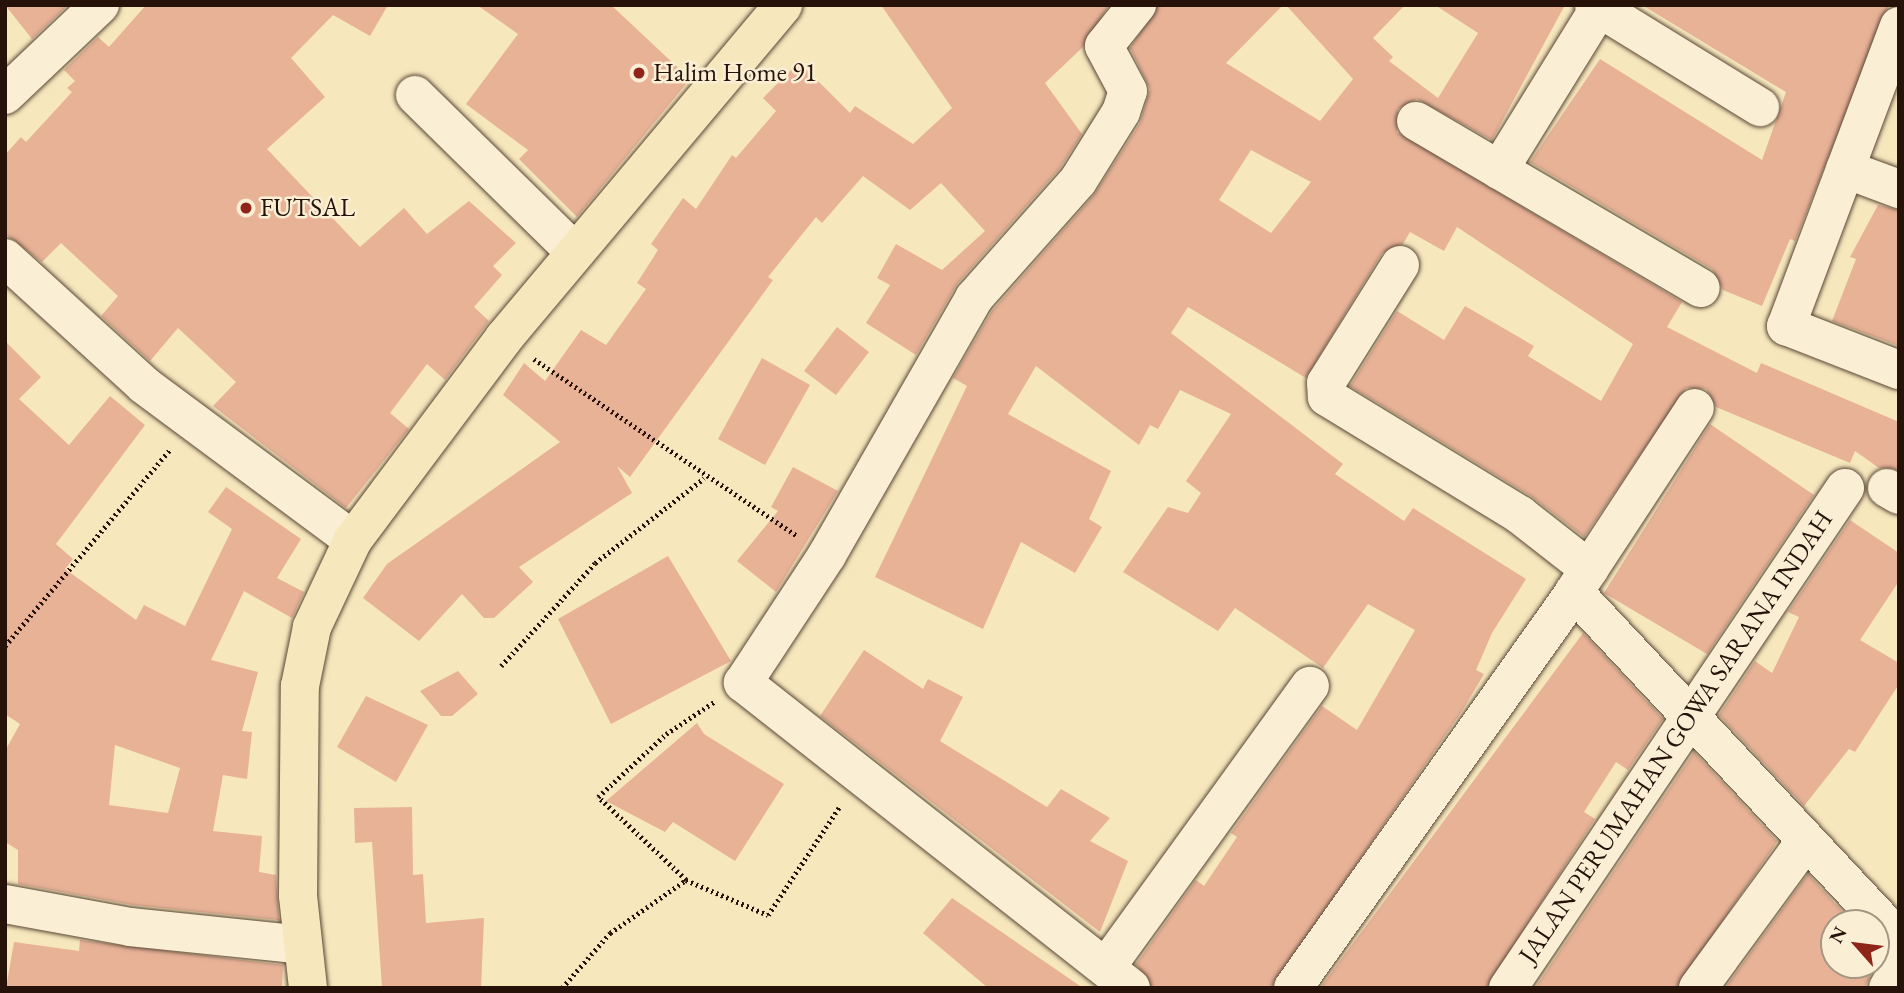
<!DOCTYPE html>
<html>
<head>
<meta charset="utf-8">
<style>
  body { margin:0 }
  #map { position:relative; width:1904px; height:993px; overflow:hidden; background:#f7e7bd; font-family:"EB Garamond",serif }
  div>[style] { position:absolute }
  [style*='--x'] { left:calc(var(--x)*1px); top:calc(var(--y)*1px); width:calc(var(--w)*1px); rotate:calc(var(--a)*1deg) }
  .building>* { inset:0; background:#e8b297 }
  .path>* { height:4.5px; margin-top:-2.25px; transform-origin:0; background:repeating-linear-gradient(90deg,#261209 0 2px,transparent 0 5.5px) }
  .roads { filter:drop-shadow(0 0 2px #5a4736) drop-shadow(0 0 2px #5a4736) }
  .street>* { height:38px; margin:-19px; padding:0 19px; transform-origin:19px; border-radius:19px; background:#faefd4 }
  .primary>* { height:38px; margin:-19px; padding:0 19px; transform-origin:19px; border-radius:19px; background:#f7e7bd }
  .dots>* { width:19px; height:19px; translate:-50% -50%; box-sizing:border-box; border:4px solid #faefd4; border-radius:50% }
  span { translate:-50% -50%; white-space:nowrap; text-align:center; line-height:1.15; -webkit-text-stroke:5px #faefd4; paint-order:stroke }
  .poi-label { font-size:26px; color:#261209 }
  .left { translate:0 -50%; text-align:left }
  .street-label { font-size:26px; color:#261209 }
  .frame { position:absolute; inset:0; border:7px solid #261209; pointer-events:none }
  .north { position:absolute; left:1820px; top:909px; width:70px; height:70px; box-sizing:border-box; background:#faefd4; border:2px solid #a59783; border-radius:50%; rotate:298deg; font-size:19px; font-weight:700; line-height:28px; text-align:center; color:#261209 }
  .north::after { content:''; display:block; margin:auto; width:24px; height:32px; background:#8f2418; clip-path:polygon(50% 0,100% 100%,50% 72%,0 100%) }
</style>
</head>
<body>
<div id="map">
  <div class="building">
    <div style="clip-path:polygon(5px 5px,66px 5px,67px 6px,32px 39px)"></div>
    <div style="clip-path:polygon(146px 5px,388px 5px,370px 36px,333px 15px,291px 58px,325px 97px,267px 149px,360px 247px,404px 208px,427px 234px,469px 201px,516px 243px,493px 266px,502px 275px,474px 307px,489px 321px,445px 380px,427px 364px,390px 413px,409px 429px,346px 508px,213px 406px,236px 382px,178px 328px,150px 361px,101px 316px,118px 296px,61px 243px,42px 262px,5px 234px,5px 155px,21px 137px,26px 142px,72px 92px,67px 88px,75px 81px,64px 70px,98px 37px,109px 47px)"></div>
    <div style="clip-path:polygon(477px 5px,611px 5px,690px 79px,577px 217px,519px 159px,528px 150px,466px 104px,518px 34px)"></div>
    <div style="clip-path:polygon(881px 5px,1109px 5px,1083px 47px,1045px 83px,1082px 134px,1060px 168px,957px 284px,916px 355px,866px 323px,890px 285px,877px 278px,896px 244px,942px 270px,985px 231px,941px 183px,910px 210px,863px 176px,822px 223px,816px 217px,768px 277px,773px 280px,630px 477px,617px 466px,632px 493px,519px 567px,533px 582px,494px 618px,484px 618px,462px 594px,419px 641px,363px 598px,387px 564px,560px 442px,503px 395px,524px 363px,545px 381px,581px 330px,606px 345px,646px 289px,637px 283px,658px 250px,651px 244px,683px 198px,696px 209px,732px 155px,736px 158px,776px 111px,763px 98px,799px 62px,850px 113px,855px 106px,913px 144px,952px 108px)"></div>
    <div style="clip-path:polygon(evenodd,1158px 5px,1283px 5px,1226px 63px,1320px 121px,1353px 79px,1286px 5px,1405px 5px,1373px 38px,1393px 57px,1389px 61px,1438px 98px,1478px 33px,1435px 5px,1565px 5px,1492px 140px,1417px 99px,1398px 109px,1397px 132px,1682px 302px,1667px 327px,1757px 373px,1761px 363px,1899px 422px,1899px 470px,1879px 468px,1855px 451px,1850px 463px,1716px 407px,1706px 389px,1686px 388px,1584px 537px,1531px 496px,1350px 386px,1397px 311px,1444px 340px,1465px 306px,1534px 346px,1528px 356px,1601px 401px,1633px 344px,1457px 227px,1444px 251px,1410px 232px,1403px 244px,1382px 253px,1306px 378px,1188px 307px,1171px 333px,1343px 464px,1335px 474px,1404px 521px,1413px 508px,1526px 579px,1492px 633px,1476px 670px,1484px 674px,1462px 711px,1271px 988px,1152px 988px,1136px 964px,1196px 880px,1204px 886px,1237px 837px,1231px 833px,1322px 706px,1357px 730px,1415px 630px,1368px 604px,1323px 668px,1235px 608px,1218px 631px,1123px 572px,1168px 507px,1188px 513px,1201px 493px,1186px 481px,1231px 414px,1180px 390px,1158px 429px,1150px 425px,1139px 445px,1036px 366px,1008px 414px,1111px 471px,1089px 519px,1102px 527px,1075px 573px,1021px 542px,983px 629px,875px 577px,967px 386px,953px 378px,992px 311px,1094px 195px,1140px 123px,1150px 89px,1130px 48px,1158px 5px,1251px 150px,1311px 182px,1271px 233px,1219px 200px,1251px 150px)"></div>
    <div style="clip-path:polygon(1642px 5px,1889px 5px,1795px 241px,1790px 239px,1762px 306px,1723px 290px,1712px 269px,1530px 162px,1600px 59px,1762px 160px,1786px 92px)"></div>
    <div style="clip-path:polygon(1878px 205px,1899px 210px,1899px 346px,1832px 321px,1856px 259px,1850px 257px)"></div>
    <div style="clip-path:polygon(837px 327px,869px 352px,836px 395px,804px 371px)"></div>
    <div style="clip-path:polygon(evenodd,5px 341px,41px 377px,19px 399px,69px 445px,110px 396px,145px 425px,56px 544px,73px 559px,65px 569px,136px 620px,144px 605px,185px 626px,232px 529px,208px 512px,226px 487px,301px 539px,277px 578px,304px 592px,292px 618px,244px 591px,211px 660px,258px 672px,242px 731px,252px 732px,247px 779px,223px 775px,213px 831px,262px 836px,259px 872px,276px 875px,279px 920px,133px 905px,18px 884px,18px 850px,5px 842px,5px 751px,20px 724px,5px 714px,5px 341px,115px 745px,180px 768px,168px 813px,109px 805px,115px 745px)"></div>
    <div style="clip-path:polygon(762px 358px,810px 385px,765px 465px,718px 439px)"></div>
    <div style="clip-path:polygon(1710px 424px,1814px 495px,1707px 654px,1604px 593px)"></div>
    <div style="clip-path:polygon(793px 467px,838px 491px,776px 592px,737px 561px,778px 511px,771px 507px)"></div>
    <div style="clip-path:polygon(1850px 520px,1899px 553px,1899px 581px,1860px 640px,1899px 663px,1899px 684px,1855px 752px,1849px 749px,1804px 806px,1719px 715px,1755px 661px,1772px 673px,1799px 617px,1788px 612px)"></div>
    <div style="clip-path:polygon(668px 556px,731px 661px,611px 724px,558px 619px)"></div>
    <div style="clip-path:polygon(1583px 633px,1663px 719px,1628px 770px,1616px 762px,1584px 812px,1595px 819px,1486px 988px,1320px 988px)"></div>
    <div style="clip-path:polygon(864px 650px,923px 689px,928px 679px,963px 697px,940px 741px,1047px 807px,1061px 789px,1110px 818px,1090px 841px,1128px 861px,1100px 932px,820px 716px)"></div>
    <div style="clip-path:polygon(458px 671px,478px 694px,452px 716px,441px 716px,420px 691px)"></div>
    <div style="clip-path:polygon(366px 696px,428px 725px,396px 782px,337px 747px)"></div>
    <div style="clip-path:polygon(697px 723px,704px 734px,784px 784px,735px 861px,673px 822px,665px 832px,606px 801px)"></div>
    <div style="clip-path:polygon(1694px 752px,1777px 841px,1773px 848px,1676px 988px,1535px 988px)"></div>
    <div style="clip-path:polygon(412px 807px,413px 875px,423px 874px,426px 923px,484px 918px,481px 988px,382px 988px,372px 842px,355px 843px,354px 808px)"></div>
    <div style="clip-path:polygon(1808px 874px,1842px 911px,1831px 929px,1834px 965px,1876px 965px,1876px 955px,1881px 957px,1864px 988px,1725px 988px)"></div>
    <div style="clip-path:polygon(952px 898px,1083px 988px,988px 988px,923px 933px)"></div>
    <div style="clip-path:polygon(80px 940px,283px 965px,282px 988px,6px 988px,14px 942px,79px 951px)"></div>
  </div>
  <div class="path">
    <div style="--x:534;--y:359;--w:317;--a:33.9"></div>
    <div style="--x:5;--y:646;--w:258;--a:-50"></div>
    <div style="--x:501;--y:666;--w:139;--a:-47.6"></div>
    <div style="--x:595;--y:563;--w:138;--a:-37.9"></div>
    <div style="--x:686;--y:880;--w:89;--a:23.1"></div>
    <div style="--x:768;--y:915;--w:131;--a:-56.6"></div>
    <div style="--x:562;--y:988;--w:73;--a:-48.9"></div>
    <div style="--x:610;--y:933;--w:93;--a:-34.9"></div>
    <div style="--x:686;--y:880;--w:121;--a:-136.7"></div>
    <div style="--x:598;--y:797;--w:93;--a:-42.8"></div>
    <div style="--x:666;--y:734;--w:58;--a:-33.7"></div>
  </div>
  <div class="roads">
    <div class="street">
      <div style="--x:1594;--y:5;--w:195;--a:31.6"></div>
      <div style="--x:1899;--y:26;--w:321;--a:110.6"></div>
      <div style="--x:1786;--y:326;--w:121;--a:21.3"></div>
      <div style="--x:5;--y:95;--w:131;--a:-43.5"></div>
      <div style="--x:415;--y:95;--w:224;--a:44.5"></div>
      <div style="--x:1416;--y:121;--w:330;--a:30.4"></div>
      <div style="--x:1845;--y:169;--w:58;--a:20.3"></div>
      <div style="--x:1499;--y:170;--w:194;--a:-58.3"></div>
      <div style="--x:5;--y:258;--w:188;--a:42.4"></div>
      <div style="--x:144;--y:385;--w:260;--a:36.6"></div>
      <div style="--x:1400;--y:265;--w:139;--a:122.1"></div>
      <div style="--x:1326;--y:383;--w:14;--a:86"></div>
      <div style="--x:1327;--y:397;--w:226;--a:31.4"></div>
      <div style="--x:1520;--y:515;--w:88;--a:38"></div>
      <div style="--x:1887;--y:488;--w:14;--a:30"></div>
      <div style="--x:1574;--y:592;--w:475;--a:46.9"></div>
      <div style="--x:5;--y:904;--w:127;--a:10.4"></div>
      <div style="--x:130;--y:927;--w:174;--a:5.9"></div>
      <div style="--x:1107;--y:966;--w:346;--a:-54.1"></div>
      <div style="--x:1131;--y:988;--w:494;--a:-141.8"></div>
      <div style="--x:743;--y:683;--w:153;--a:-56.7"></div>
      <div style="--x:827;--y:555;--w:296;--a:-60.2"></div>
      <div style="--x:974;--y:298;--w:157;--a:-48.4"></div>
      <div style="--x:1078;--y:181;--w:81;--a:-58.1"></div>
      <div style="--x:1121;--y:112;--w:22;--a:-72"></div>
      <div style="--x:1128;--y:91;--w:51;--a:-118.1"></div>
      <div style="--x:1104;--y:46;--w:53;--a:-51.2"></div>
      <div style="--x:1293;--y:988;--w:486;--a:-54.6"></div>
      <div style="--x:1574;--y:592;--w:220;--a:-56.7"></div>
      <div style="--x:1508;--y:988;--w:603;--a:-56.02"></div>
      <div style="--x:1698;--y:988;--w:181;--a:-53.8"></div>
      <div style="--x:1888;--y:988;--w:22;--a:-60"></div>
    </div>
    <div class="primary">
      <div style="--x:308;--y:988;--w:93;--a:-96.2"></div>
      <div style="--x:298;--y:896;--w:210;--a:-89.5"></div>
      <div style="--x:300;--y:686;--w:60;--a:-78.5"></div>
      <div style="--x:312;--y:627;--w:96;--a:-64.8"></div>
      <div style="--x:353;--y:540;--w:252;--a:-53.2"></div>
      <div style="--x:504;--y:338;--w:434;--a:-50"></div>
    </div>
  </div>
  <div class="dots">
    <div style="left:639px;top:73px;background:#8f2418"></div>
    <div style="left:246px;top:208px;background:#8f2418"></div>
  </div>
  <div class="poi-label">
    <span class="left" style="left:653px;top:73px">Halim Home 91</span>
    <span class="left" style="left:260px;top:208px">FUTSAL</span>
  </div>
  <div class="street-label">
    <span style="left:1676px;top:737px;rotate:-56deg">JALAN PERUMAHAN GOWA SARANA INDAH</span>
  </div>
  <div class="frame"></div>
  <div class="north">N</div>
</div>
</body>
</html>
